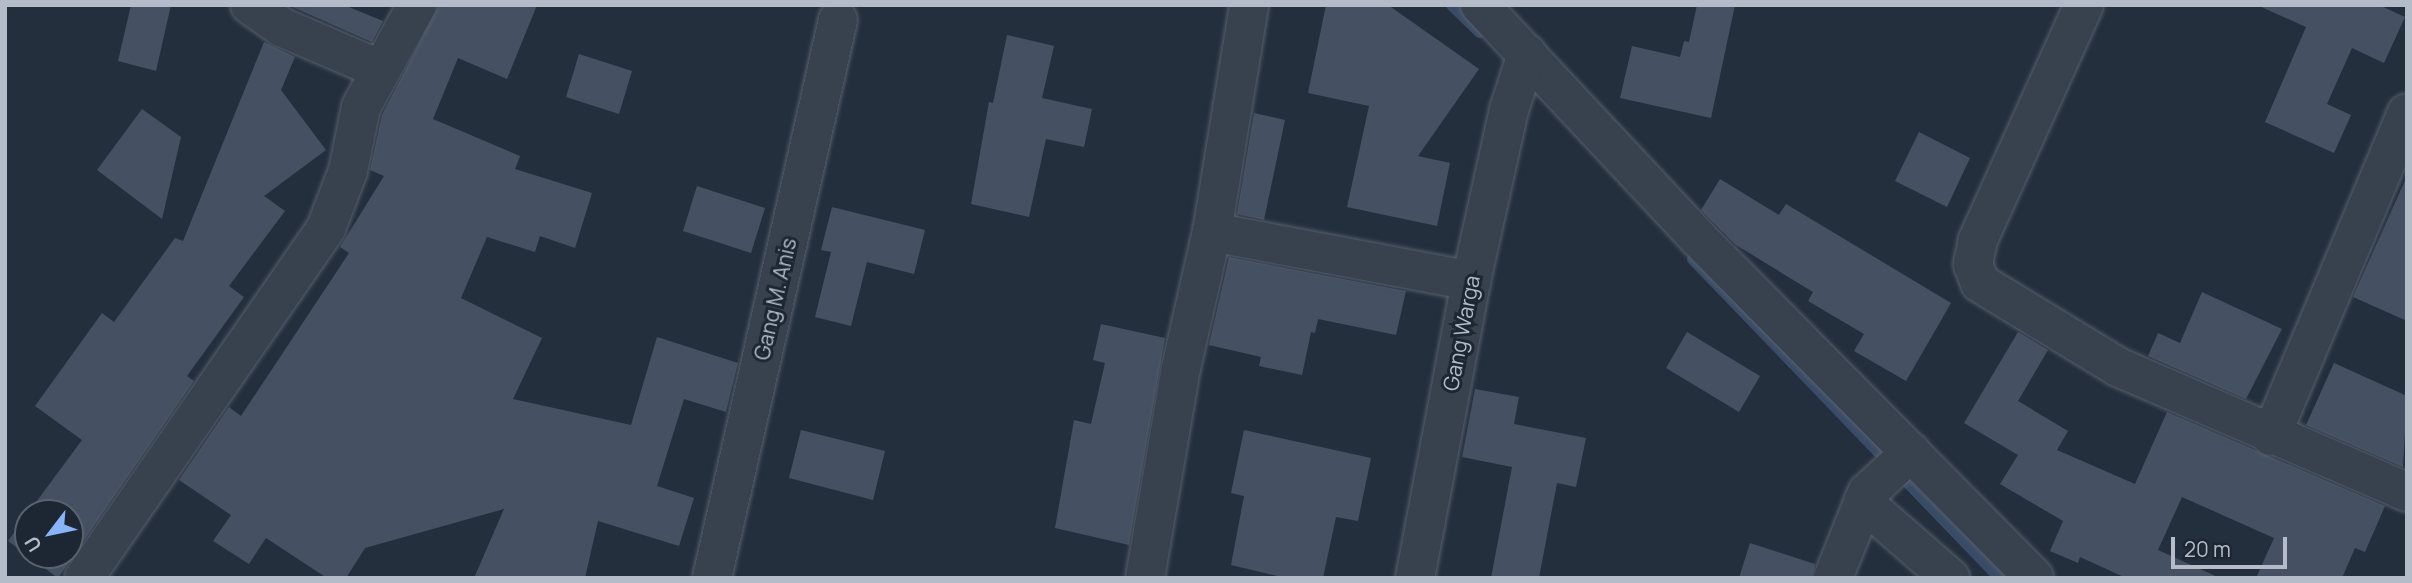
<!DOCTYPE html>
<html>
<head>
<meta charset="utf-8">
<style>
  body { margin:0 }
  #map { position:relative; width:2412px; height:583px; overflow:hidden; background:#242f3e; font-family:Manrope,sans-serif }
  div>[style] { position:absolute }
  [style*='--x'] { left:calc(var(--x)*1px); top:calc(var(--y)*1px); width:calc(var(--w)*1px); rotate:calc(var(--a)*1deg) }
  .stream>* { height:12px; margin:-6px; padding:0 6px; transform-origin:6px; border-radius:6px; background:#394c67 }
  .building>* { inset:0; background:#455162 }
  .roads { filter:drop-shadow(0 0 2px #565f6c) drop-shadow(0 0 2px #565f6c) }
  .minor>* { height:38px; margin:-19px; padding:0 19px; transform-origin:19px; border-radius:19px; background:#38414e }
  span { translate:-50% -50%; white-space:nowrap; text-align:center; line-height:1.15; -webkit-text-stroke:6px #1d2633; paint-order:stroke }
  .street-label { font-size:21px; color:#b4bcc9 }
  .frame { position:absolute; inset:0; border:7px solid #b4bcc9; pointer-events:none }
  .north { position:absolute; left:14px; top:499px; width:70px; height:70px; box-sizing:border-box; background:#1d2633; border:2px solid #59626f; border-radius:50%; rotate:238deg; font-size:19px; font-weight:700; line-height:28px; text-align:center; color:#b4bcc9 }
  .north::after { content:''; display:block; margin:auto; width:24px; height:32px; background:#8ab4f8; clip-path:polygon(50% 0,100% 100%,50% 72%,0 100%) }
  .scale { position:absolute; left:2171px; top:537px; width:116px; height:32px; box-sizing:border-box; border:4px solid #b4bcc9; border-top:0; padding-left:9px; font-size:21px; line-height:24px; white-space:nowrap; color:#b4bcc9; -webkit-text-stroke:5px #1d2633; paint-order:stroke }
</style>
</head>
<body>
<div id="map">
  <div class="stream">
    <div style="--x:1452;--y:5;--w:39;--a:44"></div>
    <div style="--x:1693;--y:259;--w:443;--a:46.1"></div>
  </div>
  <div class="building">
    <div style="clip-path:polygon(131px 5px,171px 5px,156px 71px,118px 61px)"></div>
    <div style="clip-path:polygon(288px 5px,344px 5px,383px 21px,372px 42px)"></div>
    <div style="clip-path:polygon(439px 5px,537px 5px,507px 79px,458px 58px,433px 119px,520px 156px,515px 169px,592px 193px,575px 248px,540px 236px,535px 252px,487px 237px,461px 298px,542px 338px,513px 399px,631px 425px,657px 337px,738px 363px,726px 412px,684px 399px,657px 486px,694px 498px,679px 546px,598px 521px,585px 578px,474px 578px,504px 509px,365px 548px,346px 578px,327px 578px,266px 538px,249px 564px,213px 541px,231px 515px,179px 480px,229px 407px,241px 416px,349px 253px,340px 247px,384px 176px,370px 170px,382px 115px)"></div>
    <div style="clip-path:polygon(1326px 5px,1388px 5px,1479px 69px,1418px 156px,1450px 163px,1437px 226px,1347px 207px,1369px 106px,1308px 93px)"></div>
    <div style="clip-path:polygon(1697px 5px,1735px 5px,1711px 118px,1620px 98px,1632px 46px,1680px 57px,1684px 41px,1689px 42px)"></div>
    <div style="clip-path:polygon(2257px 5px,2379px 5px,2405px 17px,2384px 63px,2352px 48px,2327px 104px,2351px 115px,2334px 153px,2265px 122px,2306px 27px)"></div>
    <div style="clip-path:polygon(1007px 35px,1054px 46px,1042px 98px,1092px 109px,1084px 147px,1046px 139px,1029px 217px,971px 204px,989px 102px,993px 103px)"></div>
    <div style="clip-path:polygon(264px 42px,295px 57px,281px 90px,326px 150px,264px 196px,285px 211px,229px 286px,244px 297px,187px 376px,194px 381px,58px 578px,8px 541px,28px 513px,28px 555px,70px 555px,70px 513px,28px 513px,82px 440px,35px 406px,102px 313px,114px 322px,175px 238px,183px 241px)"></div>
    <div style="clip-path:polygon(579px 54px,632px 71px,619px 114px,566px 97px)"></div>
    <div style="clip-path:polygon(142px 109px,181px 137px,162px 219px,97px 170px)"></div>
    <div style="clip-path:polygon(1254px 113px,1285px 120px,1264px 220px,1237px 214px)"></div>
    <div style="clip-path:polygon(1919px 132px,1970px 158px,1947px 207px,1895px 181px)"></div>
    <div style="clip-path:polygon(2407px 176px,2407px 321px,2353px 297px)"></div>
    <div style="clip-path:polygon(1720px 179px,1779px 215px,1786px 204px,1951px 303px,1906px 381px,1854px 351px,1864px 334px,1808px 301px,1813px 292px,1736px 245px,1701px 210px)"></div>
    <div style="clip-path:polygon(697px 186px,765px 208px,751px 253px,683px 231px)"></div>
    <div style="clip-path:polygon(832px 207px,925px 230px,914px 274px,867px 262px,851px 326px,815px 317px,831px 252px,821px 250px)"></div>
    <div style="clip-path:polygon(1229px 257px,1406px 291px,1396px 335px,1318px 319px,1315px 333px,1311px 332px,1302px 375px,1259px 366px,1261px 357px,1209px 345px)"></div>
    <div style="clip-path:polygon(2202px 292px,2282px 329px,2246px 399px,2148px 356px,2158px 333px,2180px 343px)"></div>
    <div style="clip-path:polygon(1101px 324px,1165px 338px,1129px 545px,1055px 528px,1074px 420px,1091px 424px,1105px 363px,1093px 360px)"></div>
    <div style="clip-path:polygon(1687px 332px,1760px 376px,1739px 412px,1666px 368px)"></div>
    <div style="clip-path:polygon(2018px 332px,2048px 350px,2018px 401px,2068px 431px,2057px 450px,2135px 484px,2167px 412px,2385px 506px,2365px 552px,2355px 548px,2342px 578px,2256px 578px,2274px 538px,2182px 497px,2158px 550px,2220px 578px,2126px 578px,2080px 557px,2078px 563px,2050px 551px,2063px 521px,2000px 484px,2018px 455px,1964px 423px)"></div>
    <div style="clip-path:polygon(2334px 363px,2407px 396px,2403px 467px,2306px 425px)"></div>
    <div style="clip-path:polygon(1475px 389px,1519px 397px,1514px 424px,1586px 438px,1576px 487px,1557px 483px,1539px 578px,1491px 578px,1512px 467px,1462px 457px)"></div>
    <div style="clip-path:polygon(801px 430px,885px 451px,873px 500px,789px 478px)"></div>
    <div style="clip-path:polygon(1244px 430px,1371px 458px,1358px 521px,1336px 517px,1323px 578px,1286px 578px,1231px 565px,1244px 496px,1231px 493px)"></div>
    <div style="clip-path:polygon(1750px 543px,1815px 564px,1812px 578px,1739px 578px)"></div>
  </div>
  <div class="roads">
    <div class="minor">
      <div style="--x:250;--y:5;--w:38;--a:35"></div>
      <div style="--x:281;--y:27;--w:107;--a:23.2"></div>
      <div style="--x:1480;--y:5;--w:318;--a:46.9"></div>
      <div style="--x:1697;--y:237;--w:479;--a:45.3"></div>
      <div style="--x:2084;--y:5;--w:258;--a:114.3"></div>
      <div style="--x:1978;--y:240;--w:25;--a:102"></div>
      <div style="--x:1973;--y:264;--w:20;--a:70"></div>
      <div style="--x:1980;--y:283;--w:162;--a:31.3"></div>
      <div style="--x:2118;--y:367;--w:315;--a:23.4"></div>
      <div style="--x:1212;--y:232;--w:264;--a:10.7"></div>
      <div style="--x:2271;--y:436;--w:350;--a:-67.2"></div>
      <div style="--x:1863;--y:502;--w:116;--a:41.1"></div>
      <div style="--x:84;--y:578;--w:426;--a:-55.3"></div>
      <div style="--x:326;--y:228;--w:61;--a:-68.9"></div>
      <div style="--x:348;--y:171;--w:65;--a:-78.5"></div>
      <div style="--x:361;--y:107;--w:116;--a:-61.2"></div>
      <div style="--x:712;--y:578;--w:572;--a:-77.28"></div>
      <div style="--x:1145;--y:578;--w:213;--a:-80.3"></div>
      <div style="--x:1181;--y:368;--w:139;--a:-77.2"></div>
      <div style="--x:1212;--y:232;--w:230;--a:-80.7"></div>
      <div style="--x:1415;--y:578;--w:302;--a:-79.3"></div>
      <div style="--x:1471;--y:281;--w:175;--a:-77.5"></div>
      <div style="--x:1509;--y:110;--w:59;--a:-72.2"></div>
      <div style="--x:1833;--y:578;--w:92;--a:-68.2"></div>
      <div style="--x:1867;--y:493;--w:60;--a:-43"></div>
    </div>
  </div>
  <div class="street-label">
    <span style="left:775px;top:299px;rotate:-77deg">Gang M. Anis</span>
    <span style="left:1461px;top:333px;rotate:-79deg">Gang Warga</span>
  </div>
  <div class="frame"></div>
  <div class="north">U</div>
  <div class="scale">20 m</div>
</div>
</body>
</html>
